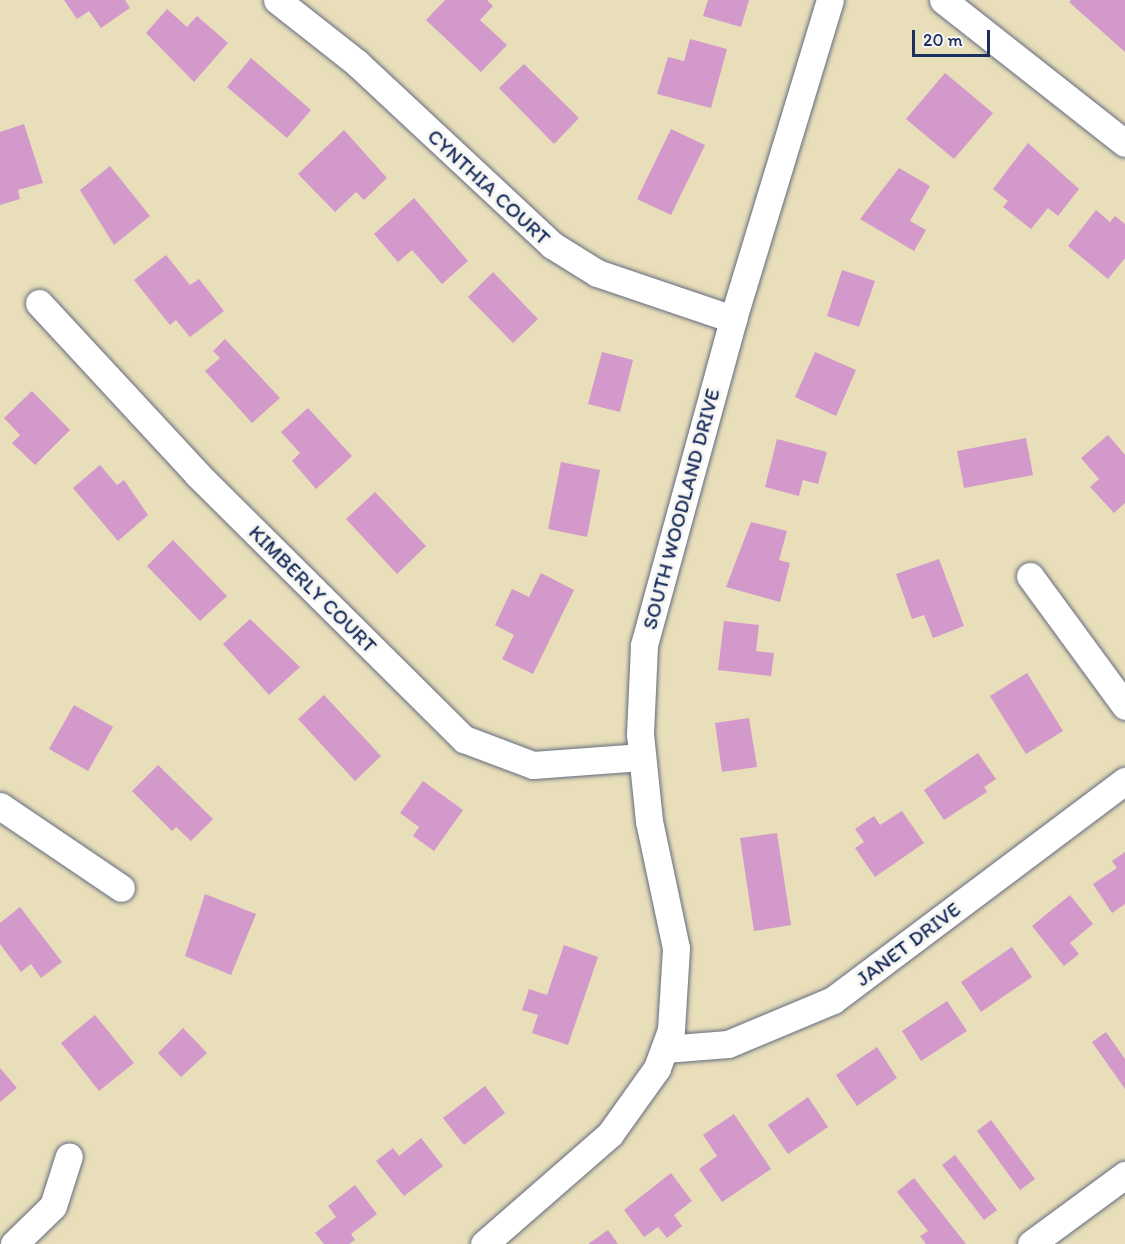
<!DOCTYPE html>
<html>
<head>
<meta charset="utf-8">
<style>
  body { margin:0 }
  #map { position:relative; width:1125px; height:1244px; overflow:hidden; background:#e8deba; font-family:Itim,sans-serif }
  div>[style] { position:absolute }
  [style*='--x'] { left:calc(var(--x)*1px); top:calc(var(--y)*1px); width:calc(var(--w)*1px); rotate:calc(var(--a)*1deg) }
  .building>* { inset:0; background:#d299ca }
  .roads { filter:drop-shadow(0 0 2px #636c7e) drop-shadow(0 0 2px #636c7e) }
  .street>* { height:27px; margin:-13.5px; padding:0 13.5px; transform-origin:13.5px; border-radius:13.5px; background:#fff }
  span { translate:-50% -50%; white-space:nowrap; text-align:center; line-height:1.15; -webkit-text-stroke:6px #f6f6f2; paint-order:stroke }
  .street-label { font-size:21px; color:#1b2f5e }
  .scale { position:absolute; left:912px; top:30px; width:78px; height:27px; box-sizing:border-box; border:3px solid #1b2f5e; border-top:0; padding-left:8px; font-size:18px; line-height:21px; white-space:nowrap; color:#1b2f5e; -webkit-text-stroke:4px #f6f6f2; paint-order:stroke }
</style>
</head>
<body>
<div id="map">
  <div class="building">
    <div style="clip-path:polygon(64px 0,125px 0,130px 8px,101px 28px,89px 11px,77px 19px)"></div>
    <div style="clip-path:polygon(445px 0,487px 0,493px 6px,480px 20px,507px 45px,481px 72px,426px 20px)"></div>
    <div style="clip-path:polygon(708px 0,749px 0,741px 27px,703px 16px)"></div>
    <div style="clip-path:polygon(1125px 0,1125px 52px,1069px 2px,1071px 0)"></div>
    <div style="clip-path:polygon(167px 9px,187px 27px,197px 16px,228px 43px,194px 82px,146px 33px)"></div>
    <div style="clip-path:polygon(690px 39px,727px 49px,711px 108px,657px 94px,668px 57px,684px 61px)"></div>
    <div style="clip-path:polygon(251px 58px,311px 110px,287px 138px,227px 87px)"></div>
    <div style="clip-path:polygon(524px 64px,579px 118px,554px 144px,499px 88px)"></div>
    <div style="clip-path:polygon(945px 73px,993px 113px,954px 159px,906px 119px)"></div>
    <div style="clip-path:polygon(24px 124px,43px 183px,18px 190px,20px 199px,0 205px,0 132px)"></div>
    <div style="clip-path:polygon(671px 129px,705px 145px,671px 215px,637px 199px)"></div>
    <div style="clip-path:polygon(344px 130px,387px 178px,364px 200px,356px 192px,335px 212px,298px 174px)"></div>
    <div style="clip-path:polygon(1028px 143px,1079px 189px,1058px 216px,1048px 208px,1031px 229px,1003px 207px,1008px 201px,993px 189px)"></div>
    <div style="clip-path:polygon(110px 166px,150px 216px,114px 245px,80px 190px)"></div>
    <div style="clip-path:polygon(899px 168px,930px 186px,910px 221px,926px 230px,914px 251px,860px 219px)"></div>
    <div style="clip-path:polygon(414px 198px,468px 261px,442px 284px,412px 250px,398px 262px,374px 234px)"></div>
    <div style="clip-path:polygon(1096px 210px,1110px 222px,1115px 216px,1125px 224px,1125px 258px,1108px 279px,1068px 246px)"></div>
    <div style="clip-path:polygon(166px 255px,190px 285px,199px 279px,224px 311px,190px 337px,176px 320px,170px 325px,134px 280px)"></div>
    <div style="clip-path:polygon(842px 270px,875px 281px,859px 327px,827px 316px)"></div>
    <div style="clip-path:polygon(493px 272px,538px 319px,513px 343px,468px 297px)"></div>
    <div style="clip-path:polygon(225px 339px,280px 398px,252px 423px,205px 371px,220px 358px,213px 351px)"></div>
    <div style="clip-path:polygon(602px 352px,633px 360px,620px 412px,588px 404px)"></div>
    <div style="clip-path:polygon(815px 352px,856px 370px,836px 416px,795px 397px)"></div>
    <div style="clip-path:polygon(32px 391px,70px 430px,35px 465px,12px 443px,20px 435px,4px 418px)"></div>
    <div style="clip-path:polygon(308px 408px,352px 456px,316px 489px,292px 461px,300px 453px,281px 432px)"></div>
    <div style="clip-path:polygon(1108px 435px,1125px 455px,1125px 503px,1114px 513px,1090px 487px,1099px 479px,1081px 458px)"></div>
    <div style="clip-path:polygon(1026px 438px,1033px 475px,964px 488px,957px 451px)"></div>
    <div style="clip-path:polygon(777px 439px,827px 452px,818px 484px,803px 480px,799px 496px,765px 487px)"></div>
    <div style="clip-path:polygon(561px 462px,600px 470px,587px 537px,548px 529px)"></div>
    <div style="clip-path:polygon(100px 465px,117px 485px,124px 480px,148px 515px,118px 541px,73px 488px)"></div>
    <div style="clip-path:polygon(375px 492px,426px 546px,397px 574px,346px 519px)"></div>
    <div style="clip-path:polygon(751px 522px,787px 531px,779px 560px,790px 563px,780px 602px,726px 587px)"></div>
    <div style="clip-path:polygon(173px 540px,227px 596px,200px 621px,147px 566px)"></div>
    <div style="clip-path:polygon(939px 559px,964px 626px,933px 638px,924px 615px,912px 619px,896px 574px)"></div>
    <div style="clip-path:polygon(541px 573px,574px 590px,533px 674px,502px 659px,514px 635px,495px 625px,512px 589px,529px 597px)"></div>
    <div style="clip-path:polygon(250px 619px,300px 667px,269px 695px,223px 644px)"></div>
    <div style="clip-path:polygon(724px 621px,759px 625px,756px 651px,774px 653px,771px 676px,718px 670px)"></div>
    <div style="clip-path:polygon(1027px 673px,1063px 731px,1026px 754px,990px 696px)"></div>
    <div style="clip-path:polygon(324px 695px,381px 756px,355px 781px,298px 719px)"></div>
    <div style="clip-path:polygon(74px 705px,113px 727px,88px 771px,49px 749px)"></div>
    <div style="clip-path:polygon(749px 718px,757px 767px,722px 772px,715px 723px)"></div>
    <div style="clip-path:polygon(978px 753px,996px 779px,984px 787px,987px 792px,944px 820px,924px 790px)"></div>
    <div style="clip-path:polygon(158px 765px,213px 819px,191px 841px,176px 827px,172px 831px,132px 791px)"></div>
    <div style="clip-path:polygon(423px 781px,463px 810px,434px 851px,413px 836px,419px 827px,400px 813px)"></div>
    <div style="clip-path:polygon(902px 811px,924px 843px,875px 877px,855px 848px,864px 842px,855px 829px,874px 816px,880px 825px)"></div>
    <div style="clip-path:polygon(777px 833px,791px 925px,754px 931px,740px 838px)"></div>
    <div style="clip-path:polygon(1125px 852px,1125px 904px,1112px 913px,1093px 884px,1117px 868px,1112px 861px)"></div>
    <div style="clip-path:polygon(205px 894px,256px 914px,231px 975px,185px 956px)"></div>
    <div style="clip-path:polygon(1070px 895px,1093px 924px,1070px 943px,1079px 954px,1064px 966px,1032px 926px)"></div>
    <div style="clip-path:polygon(20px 907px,62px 962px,41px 978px,31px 964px,21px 972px,0 944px,0 923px)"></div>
    <div style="clip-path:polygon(564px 945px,598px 957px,568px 1045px,532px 1033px,538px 1015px,522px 1010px,529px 989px,547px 995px)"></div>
    <div style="clip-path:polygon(1012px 947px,1032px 977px,981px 1012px,961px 982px)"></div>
    <div style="clip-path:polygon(947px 1001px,967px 1031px,921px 1061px,902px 1031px)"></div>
    <div style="clip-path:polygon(95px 1015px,134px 1063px,99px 1091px,61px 1043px)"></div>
    <div style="clip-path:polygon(183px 1028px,207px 1053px,181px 1077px,158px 1053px)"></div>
    <div style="clip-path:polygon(1106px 1032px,1125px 1059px,1125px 1089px,1092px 1042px)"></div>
    <div style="clip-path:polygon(877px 1047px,897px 1078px,857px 1106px,836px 1075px)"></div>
    <div style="clip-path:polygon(0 1068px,17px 1088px,0 1102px)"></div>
    <div style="clip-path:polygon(485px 1086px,505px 1113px,464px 1145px,443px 1118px)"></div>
    <div style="clip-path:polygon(808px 1097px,828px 1127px,788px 1154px,768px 1125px)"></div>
    <div style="clip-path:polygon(734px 1114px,771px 1169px,722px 1202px,699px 1169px,717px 1156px,703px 1135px)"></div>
    <div style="clip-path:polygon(991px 1120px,1035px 1179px,1020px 1190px,977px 1131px)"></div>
    <div style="clip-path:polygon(421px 1138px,443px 1166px,404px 1196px,376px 1161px,393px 1148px,399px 1156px)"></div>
    <div style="clip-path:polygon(955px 1155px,997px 1210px,984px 1220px,942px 1165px)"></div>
    <div style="clip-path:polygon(671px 1173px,692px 1201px,674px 1215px,682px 1226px,667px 1238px,658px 1227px,644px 1237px,624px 1210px)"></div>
    <div style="clip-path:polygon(914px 1178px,966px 1244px,926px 1244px,920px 1236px,928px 1231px,897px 1192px)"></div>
    <div style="clip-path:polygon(355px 1185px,377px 1214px,351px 1234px,355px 1240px,349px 1244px,324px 1244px,315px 1233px,336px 1217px,328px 1206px)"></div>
    <div style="clip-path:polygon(608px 1230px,618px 1244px,588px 1244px)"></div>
  </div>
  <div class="roads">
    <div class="street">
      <div style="--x:277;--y:0;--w:102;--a:38.2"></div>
      <div style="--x:357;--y:63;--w:267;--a:43"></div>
      <div style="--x:552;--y:245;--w:53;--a:31.9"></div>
      <div style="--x:597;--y:273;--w:144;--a:18.7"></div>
      <div style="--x:943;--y:0;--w:231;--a:38.2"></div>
      <div style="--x:39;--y:303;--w:234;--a:47.2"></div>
      <div style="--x:198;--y:475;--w:375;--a:44.8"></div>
      <div style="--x:464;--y:739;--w:74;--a:20.6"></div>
      <div style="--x:533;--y:765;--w:109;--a:-4.2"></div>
      <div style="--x:1030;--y:576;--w:161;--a:53.8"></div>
      <div style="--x:0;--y:806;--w:146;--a:34.1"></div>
      <div style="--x:665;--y:1049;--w:63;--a:-4.5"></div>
      <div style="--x:728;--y:1044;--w:114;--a:-22.7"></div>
      <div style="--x:833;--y:1000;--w:365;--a:-36.9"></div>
      <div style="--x:14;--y:1244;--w:54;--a:-44.3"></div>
      <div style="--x:53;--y:1206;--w:52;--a:-72.3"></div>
      <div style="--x:484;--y:1244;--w:167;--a:-41.1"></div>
      <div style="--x:610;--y:1134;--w:81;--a:-54.5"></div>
      <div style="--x:657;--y:1068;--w:40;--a:-69.8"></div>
      <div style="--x:671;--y:1030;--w:82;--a:-86.5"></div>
      <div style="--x:676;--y:948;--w:130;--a:-102"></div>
      <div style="--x:649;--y:821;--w:87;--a:-95.9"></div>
      <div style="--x:640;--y:734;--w:89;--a:-87.4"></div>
      <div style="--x:644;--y:645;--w:338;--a:-74.7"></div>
      <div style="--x:733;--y:319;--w:333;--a:-73.1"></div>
      <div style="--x:1031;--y:1244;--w:117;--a:-36.3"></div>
    </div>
  </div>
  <div class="street-label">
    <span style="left:489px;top:187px;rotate:43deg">CYNTHIA COURT</span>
    <span style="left:681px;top:509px;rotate:-75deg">SOUTH WOODLAND DRIVE</span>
    <span style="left:313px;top:589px;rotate:45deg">KIMBERLY COURT</span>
    <span style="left:908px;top:944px;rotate:-37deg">JANET DRIVE</span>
  </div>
  <div class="scale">20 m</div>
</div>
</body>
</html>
